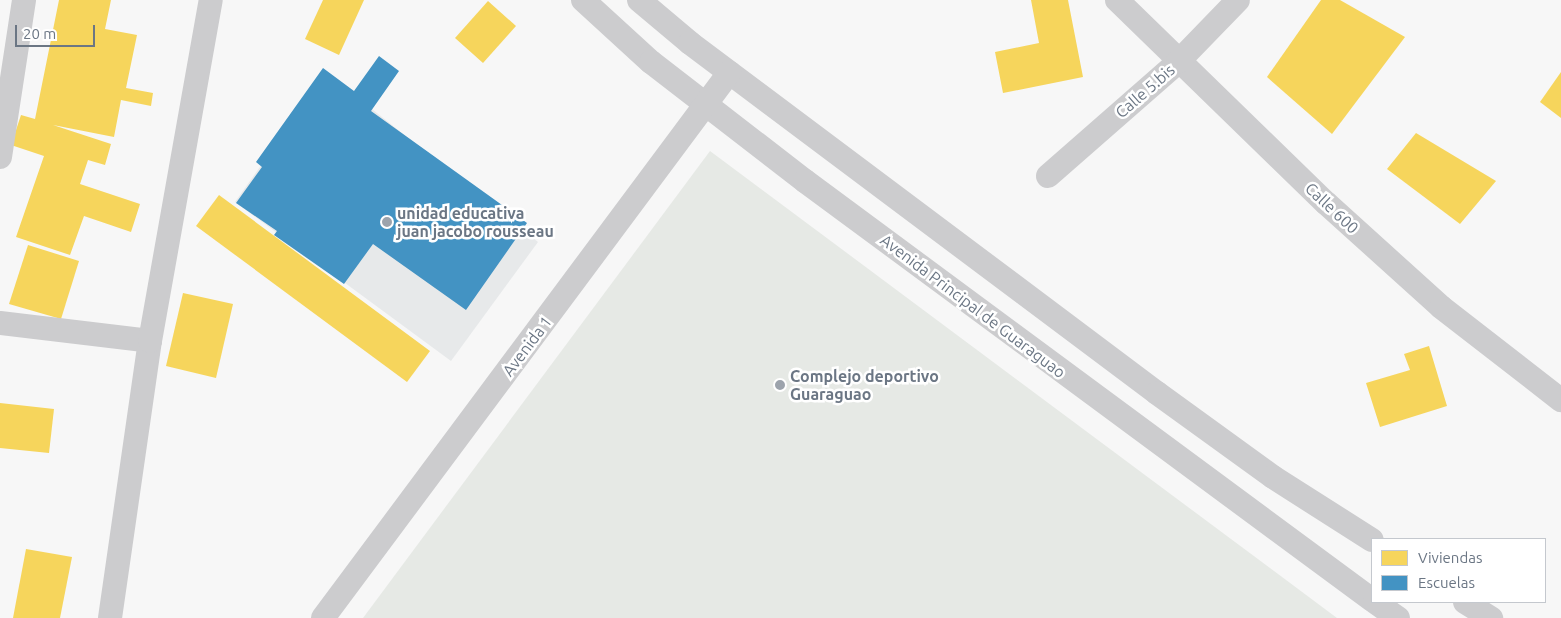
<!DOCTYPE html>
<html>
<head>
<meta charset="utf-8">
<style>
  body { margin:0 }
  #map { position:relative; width:1561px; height:618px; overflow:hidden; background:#f7f7f7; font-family:Ubuntu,sans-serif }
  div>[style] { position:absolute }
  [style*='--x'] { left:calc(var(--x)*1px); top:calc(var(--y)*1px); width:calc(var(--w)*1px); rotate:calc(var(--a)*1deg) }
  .built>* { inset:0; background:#e7e9ea }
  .green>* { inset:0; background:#e6e9e5 }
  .homes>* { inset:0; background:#f6d55c }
  .schools>* { inset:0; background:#4393c3 }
  .street>* { height:24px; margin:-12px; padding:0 12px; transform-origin:12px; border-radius:12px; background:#ccccce }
  .dots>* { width:14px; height:14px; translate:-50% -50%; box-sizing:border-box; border:2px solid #fff; border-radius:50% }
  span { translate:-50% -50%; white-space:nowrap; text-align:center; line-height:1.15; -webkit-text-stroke:5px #fff; paint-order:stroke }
  .street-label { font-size:16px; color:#6b7684 }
  .poi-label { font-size:16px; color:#6b7684; font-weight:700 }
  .left { translate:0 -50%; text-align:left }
  .legend { position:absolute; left:1371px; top:538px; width:175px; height:65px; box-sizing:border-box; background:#fff; border:1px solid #c4c8ce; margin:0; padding:6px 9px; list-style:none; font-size:15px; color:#6b7684 }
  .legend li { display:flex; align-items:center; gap:10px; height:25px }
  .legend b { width:25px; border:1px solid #c4c8ce }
  .scale { position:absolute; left:15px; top:25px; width:80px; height:22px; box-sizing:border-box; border:2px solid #6b7684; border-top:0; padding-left:6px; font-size:15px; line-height:18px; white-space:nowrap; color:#6b7684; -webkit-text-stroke:4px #fff; paint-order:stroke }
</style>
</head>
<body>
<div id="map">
  <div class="built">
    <div style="clip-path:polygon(327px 73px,538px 242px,451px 361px,235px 202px)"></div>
  </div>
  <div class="green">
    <div style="clip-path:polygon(710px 151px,1337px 618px,363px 618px)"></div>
  </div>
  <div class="homes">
    <div style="clip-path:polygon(59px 0,111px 0,105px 29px,137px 35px,126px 88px,153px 93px,151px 106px,121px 100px,114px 137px,53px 125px,111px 144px,105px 165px,88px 160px,80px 184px,140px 204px,131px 232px,84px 216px,70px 255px,16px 237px,44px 156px,11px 145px,21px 115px,35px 119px)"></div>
    <div style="clip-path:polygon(323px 0,364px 0,339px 55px,305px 39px)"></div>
    <div style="clip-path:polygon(1031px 0,1068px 0,1083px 77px,1003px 93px,995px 52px,1039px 43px)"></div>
    <div style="clip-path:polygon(1321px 0,1340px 0,1405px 37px,1332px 134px,1267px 77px)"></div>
    <div style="clip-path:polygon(488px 1px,516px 26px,483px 63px,455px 38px)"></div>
    <div style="clip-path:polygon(1561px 72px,1561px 118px,1540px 102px)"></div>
    <div style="clip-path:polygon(1416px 133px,1496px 181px,1460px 224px,1387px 169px)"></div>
    <div style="clip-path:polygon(219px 195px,430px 351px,407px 382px,196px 226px)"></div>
    <div style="clip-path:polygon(28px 245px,79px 261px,61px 319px,9px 304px)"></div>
    <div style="clip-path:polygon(183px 293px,233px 304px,216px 378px,166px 366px)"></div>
    <div style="clip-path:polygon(1429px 346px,1447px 406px,1380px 427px,1366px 383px,1410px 370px,1404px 354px)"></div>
    <div style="clip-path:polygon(0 403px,54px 409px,49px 453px,0 448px)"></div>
    <div style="clip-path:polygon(26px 549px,72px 557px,60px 618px,13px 618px)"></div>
  </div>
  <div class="schools">
    <div style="clip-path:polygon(379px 56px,399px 71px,371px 111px,527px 223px,466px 310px,373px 244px,344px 284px,274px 235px,277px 231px,236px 203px,262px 167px,256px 162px,323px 68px,354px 91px)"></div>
  </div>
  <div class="street">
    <div style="--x:583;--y:0;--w:92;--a:42.4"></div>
    <div style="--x:651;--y:62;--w:195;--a:37.7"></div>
    <div style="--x:805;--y:181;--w:705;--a:36.46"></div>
    <div style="--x:639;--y:0;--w:67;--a:40.1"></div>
    <div style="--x:690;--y:43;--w:584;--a:36.85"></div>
    <div style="--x:1157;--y:393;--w:143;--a:35.9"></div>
    <div style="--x:1273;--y:477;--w:117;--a:32.5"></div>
    <div style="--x:1117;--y:0;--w:291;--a:44.2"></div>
    <div style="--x:1326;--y:203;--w:155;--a:42.1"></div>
    <div style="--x:1441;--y:307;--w:152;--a:37.8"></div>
    <div style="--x:0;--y:157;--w:159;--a:-81.3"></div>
    <div style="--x:1048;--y:176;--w:173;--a:-41.2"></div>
    <div style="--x:1178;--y:62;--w:86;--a:-45.9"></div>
    <div style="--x:0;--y:323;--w:151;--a:6.8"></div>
    <div style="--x:1375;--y:602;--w:28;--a:35"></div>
    <div style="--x:1465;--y:602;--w:31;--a:32"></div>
    <div style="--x:110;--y:618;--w:280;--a:-81.8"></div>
    <div style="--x:150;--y:341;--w:346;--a:-79.9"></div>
    <div style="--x:323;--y:618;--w:680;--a:-53.32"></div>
  </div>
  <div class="dots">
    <div style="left:387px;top:222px;background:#9ca3ac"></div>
    <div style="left:780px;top:385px;background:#9ca3ac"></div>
  </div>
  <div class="street-label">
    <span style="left:1145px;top:91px;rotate:-41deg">Calle 5.bis</span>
    <span style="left:1332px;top:208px;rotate:43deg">Calle 600</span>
    <span style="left:973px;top:306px;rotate:37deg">Avenida Principal de Guaraguao</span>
    <span style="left:527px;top:346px;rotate:-53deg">Avenida 1</span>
  </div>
  <div class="poi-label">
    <span class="left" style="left:397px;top:222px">unidad educativa<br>juan jacobo rousseau</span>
    <span class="left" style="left:790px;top:385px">Complejo deportivo<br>Guaraguao</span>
  </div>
  <ul class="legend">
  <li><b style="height:14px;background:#f6d55c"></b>Viviendas</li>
  <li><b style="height:14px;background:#4393c3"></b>Escuelas</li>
  </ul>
  <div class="scale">20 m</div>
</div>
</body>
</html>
